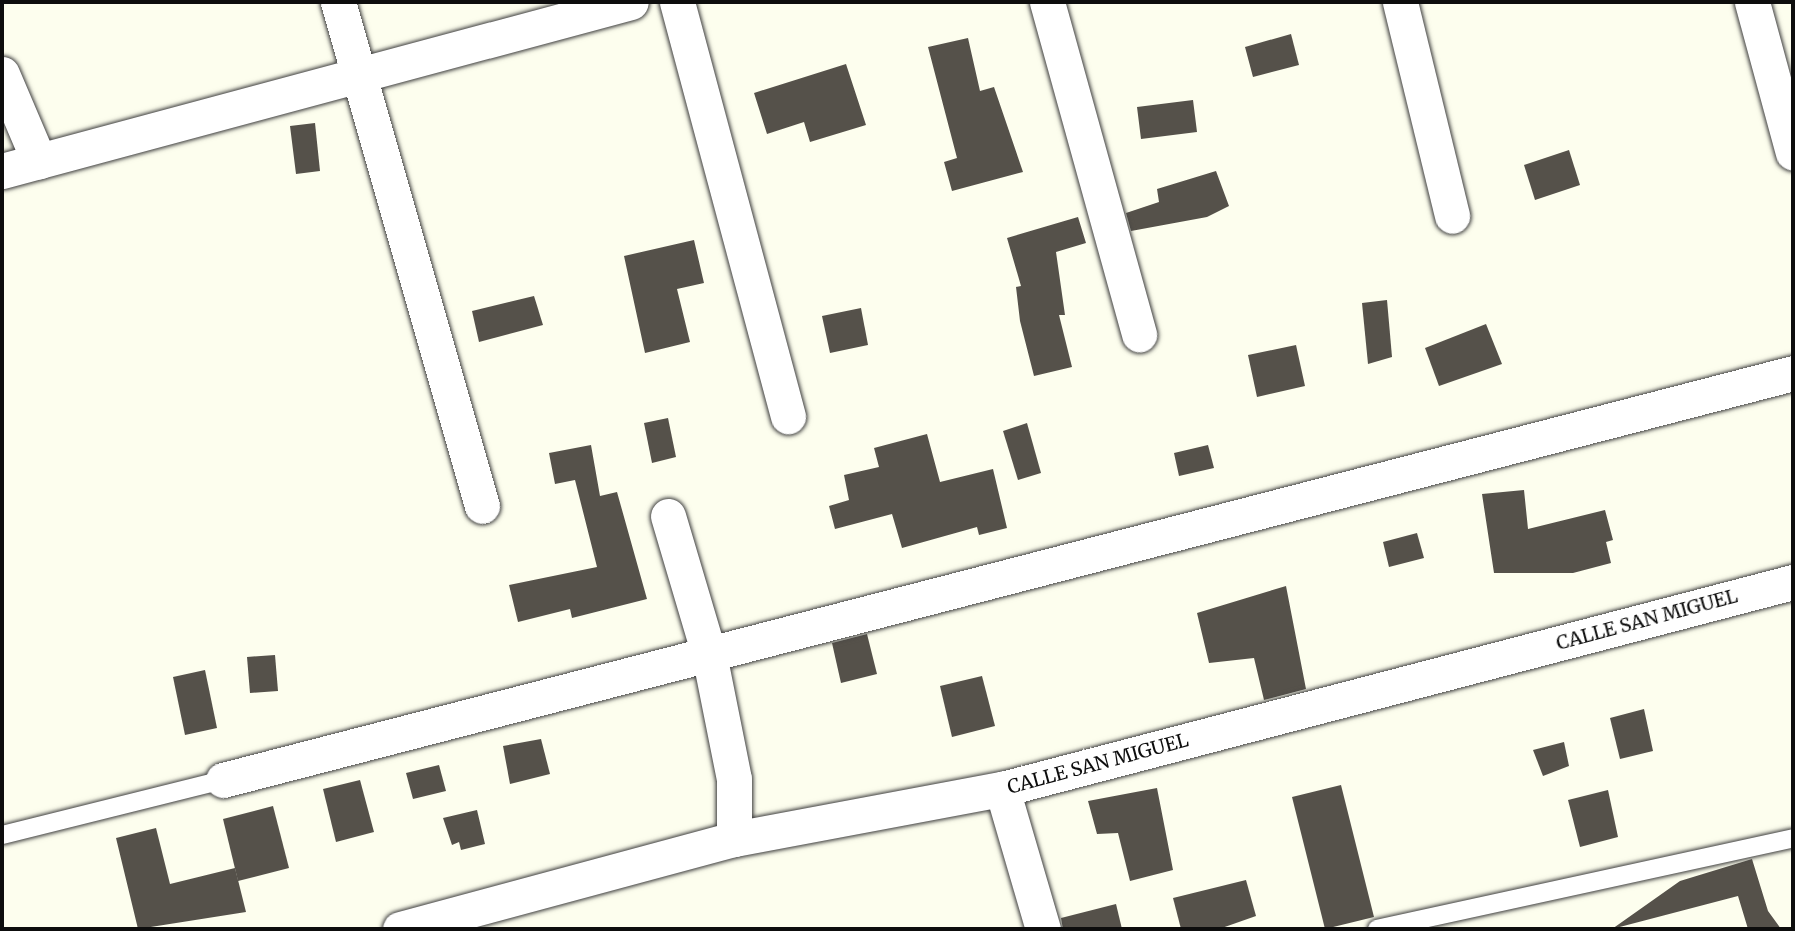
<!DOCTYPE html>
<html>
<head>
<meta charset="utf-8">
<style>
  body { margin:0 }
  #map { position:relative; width:1795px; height:931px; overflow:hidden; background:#fdfeee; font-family:Merriweather,serif }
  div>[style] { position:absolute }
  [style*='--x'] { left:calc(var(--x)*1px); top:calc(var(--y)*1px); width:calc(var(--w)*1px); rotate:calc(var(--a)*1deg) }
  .building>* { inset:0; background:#55514a }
  .roads { filter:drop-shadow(0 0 2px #404040) drop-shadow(0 0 2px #404040) }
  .service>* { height:18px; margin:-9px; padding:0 9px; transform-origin:9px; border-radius:9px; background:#fff }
  .minor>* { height:35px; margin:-17.5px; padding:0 17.5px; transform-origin:17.5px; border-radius:17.5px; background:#fff }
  span { translate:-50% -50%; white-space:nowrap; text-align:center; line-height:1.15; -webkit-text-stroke:7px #fff; paint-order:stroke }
  .street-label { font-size:19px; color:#0d0d0d }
  .frame { position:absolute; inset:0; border:4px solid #0d0d0d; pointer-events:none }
</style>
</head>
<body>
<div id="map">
  <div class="building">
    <div style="clip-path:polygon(1291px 34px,1299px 65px,1253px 77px,1245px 47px)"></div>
    <div style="clip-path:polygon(968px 38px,980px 91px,994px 87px,1023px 172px,952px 191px,944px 162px,957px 158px,928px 47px)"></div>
    <div style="clip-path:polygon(846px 64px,866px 125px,810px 142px,804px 122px,767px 134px,754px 93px)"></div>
    <div style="clip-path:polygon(1193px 100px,1197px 132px,1141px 139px,1137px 107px)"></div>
    <div style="clip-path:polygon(315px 123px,320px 171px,296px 174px,290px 126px)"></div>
    <div style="clip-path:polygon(1569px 150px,1580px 185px,1535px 200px,1524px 165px)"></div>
    <div style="clip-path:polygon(1216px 171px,1229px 206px,1207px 217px,1131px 231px,1126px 213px,1159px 202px,1157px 189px)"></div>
    <div style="clip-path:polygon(1078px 217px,1086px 243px,1056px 252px,1065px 315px,1059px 315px,1072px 367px,1034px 376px,1020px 321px,1016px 287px,1021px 286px,1007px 238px)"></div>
    <div style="clip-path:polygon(694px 240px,704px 283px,677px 289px,690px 342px,645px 353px,624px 256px)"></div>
    <div style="clip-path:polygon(534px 296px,543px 325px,479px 342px,472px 311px)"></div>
    <div style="clip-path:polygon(1387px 300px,1392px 357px,1368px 364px,1362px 303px)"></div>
    <div style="clip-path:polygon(861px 308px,868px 345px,830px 353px,822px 316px)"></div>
    <div style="clip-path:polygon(1486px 324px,1502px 364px,1439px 386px,1425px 348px)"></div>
    <div style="clip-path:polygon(1296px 345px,1305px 386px,1257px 397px,1248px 355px)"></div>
    <div style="clip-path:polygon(668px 418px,676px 457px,652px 463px,644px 423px)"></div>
    <div style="clip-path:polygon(1027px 423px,1041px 473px,1018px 480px,1003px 431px)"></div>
    <div style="clip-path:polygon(927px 434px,940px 482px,993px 469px,1007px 528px,979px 535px,977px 527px,902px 548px,892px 514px,835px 529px,829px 506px,849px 500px,844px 475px,879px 467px,874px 448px)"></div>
    <div style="clip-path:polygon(591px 445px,600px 496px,617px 492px,647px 599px,572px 618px,570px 609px,518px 622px,509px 585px,597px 567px,575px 480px,555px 484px,549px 453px)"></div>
    <div style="clip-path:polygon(1208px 445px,1214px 468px,1179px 476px,1174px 453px)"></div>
    <div style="clip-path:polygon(1524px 490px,1528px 529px,1605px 510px,1613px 540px,1606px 542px,1611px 563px,1573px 573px,1494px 573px,1482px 494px)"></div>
    <div style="clip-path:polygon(1417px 533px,1424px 558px,1389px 567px,1383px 542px)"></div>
    <div style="clip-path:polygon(1286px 586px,1306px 689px,1264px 700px,1254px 658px,1209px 663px,1197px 613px)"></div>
    <div style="clip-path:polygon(867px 634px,877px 674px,841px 683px,832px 643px)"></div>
    <div style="clip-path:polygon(275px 655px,278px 691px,250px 693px,247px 657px)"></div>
    <div style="clip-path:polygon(205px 670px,217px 728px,185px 735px,173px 677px)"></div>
    <div style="clip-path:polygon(982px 676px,995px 726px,952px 737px,940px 686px)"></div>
    <div style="clip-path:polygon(1644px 709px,1653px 751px,1620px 759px,1610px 718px)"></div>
    <div style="clip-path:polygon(541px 739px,550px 774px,510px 784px,503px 746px)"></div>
    <div style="clip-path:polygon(1564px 742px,1569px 766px,1543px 776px,1533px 750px)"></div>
    <div style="clip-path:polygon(439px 765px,446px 791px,413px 799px,406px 773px)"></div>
    <div style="clip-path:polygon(360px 780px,374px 832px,336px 842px,323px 789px)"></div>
    <div style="clip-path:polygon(1341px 785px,1374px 917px,1325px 929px,1292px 797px)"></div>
    <div style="clip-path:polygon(1157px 788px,1173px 870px,1130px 881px,1118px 833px,1097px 834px,1088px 801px)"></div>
    <div style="clip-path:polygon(1608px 790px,1618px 837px,1580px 847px,1568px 800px)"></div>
    <div style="clip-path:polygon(273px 806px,289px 868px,238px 881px,223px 819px)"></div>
    <div style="clip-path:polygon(477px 810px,485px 844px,461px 850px,459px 842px,452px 845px,443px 818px)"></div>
    <div style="clip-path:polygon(156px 828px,170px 884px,235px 868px,246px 912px,138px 929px,116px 838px)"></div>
    <div style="clip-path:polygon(1752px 859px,1768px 911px,1781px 929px,1748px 929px,1738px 896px,1612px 929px,1680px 881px)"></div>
    <div style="clip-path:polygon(1246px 880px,1256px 916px,1219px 929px,1181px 929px,1173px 898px)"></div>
    <div style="clip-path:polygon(1116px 904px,1122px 929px,1063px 929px,1061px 918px)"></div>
  </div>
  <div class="roads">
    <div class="service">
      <div style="--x:2;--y:835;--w:228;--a:-14"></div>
      <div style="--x:1377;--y:929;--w:426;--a:-12.3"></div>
    </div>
    <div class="minor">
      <div style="--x:338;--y:2;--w:524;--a:74.05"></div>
      <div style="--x:677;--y:2;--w:429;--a:75"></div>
      <div style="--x:1047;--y:2;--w:345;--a:74.5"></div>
      <div style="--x:1400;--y:2;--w:220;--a:76.3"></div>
      <div style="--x:1752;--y:2;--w:156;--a:74.8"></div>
      <div style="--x:2;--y:74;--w:95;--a:67"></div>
      <div style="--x:2;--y:171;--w:651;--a:-15.04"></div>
      <div style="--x:668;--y:516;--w:144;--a:73.5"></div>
      <div style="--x:709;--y:654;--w:127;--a:78.7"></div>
      <div style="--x:734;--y:779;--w:60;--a:90"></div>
      <div style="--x:223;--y:780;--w:1622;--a:-14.53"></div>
      <div style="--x:1002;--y:789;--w:146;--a:73.7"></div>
      <div style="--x:400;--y:929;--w:346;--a:-15.1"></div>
      <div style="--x:734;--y:839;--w:273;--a:-10.6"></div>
      <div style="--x:1002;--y:789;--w:818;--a:-14.67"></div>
    </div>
  </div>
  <div class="street-label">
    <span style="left:1647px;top:620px;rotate:-15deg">CALLE SAN MIGUEL</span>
    <span style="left:1098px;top:764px;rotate:-15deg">CALLE SAN MIGUEL</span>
  </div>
  <div class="frame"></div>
</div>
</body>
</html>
